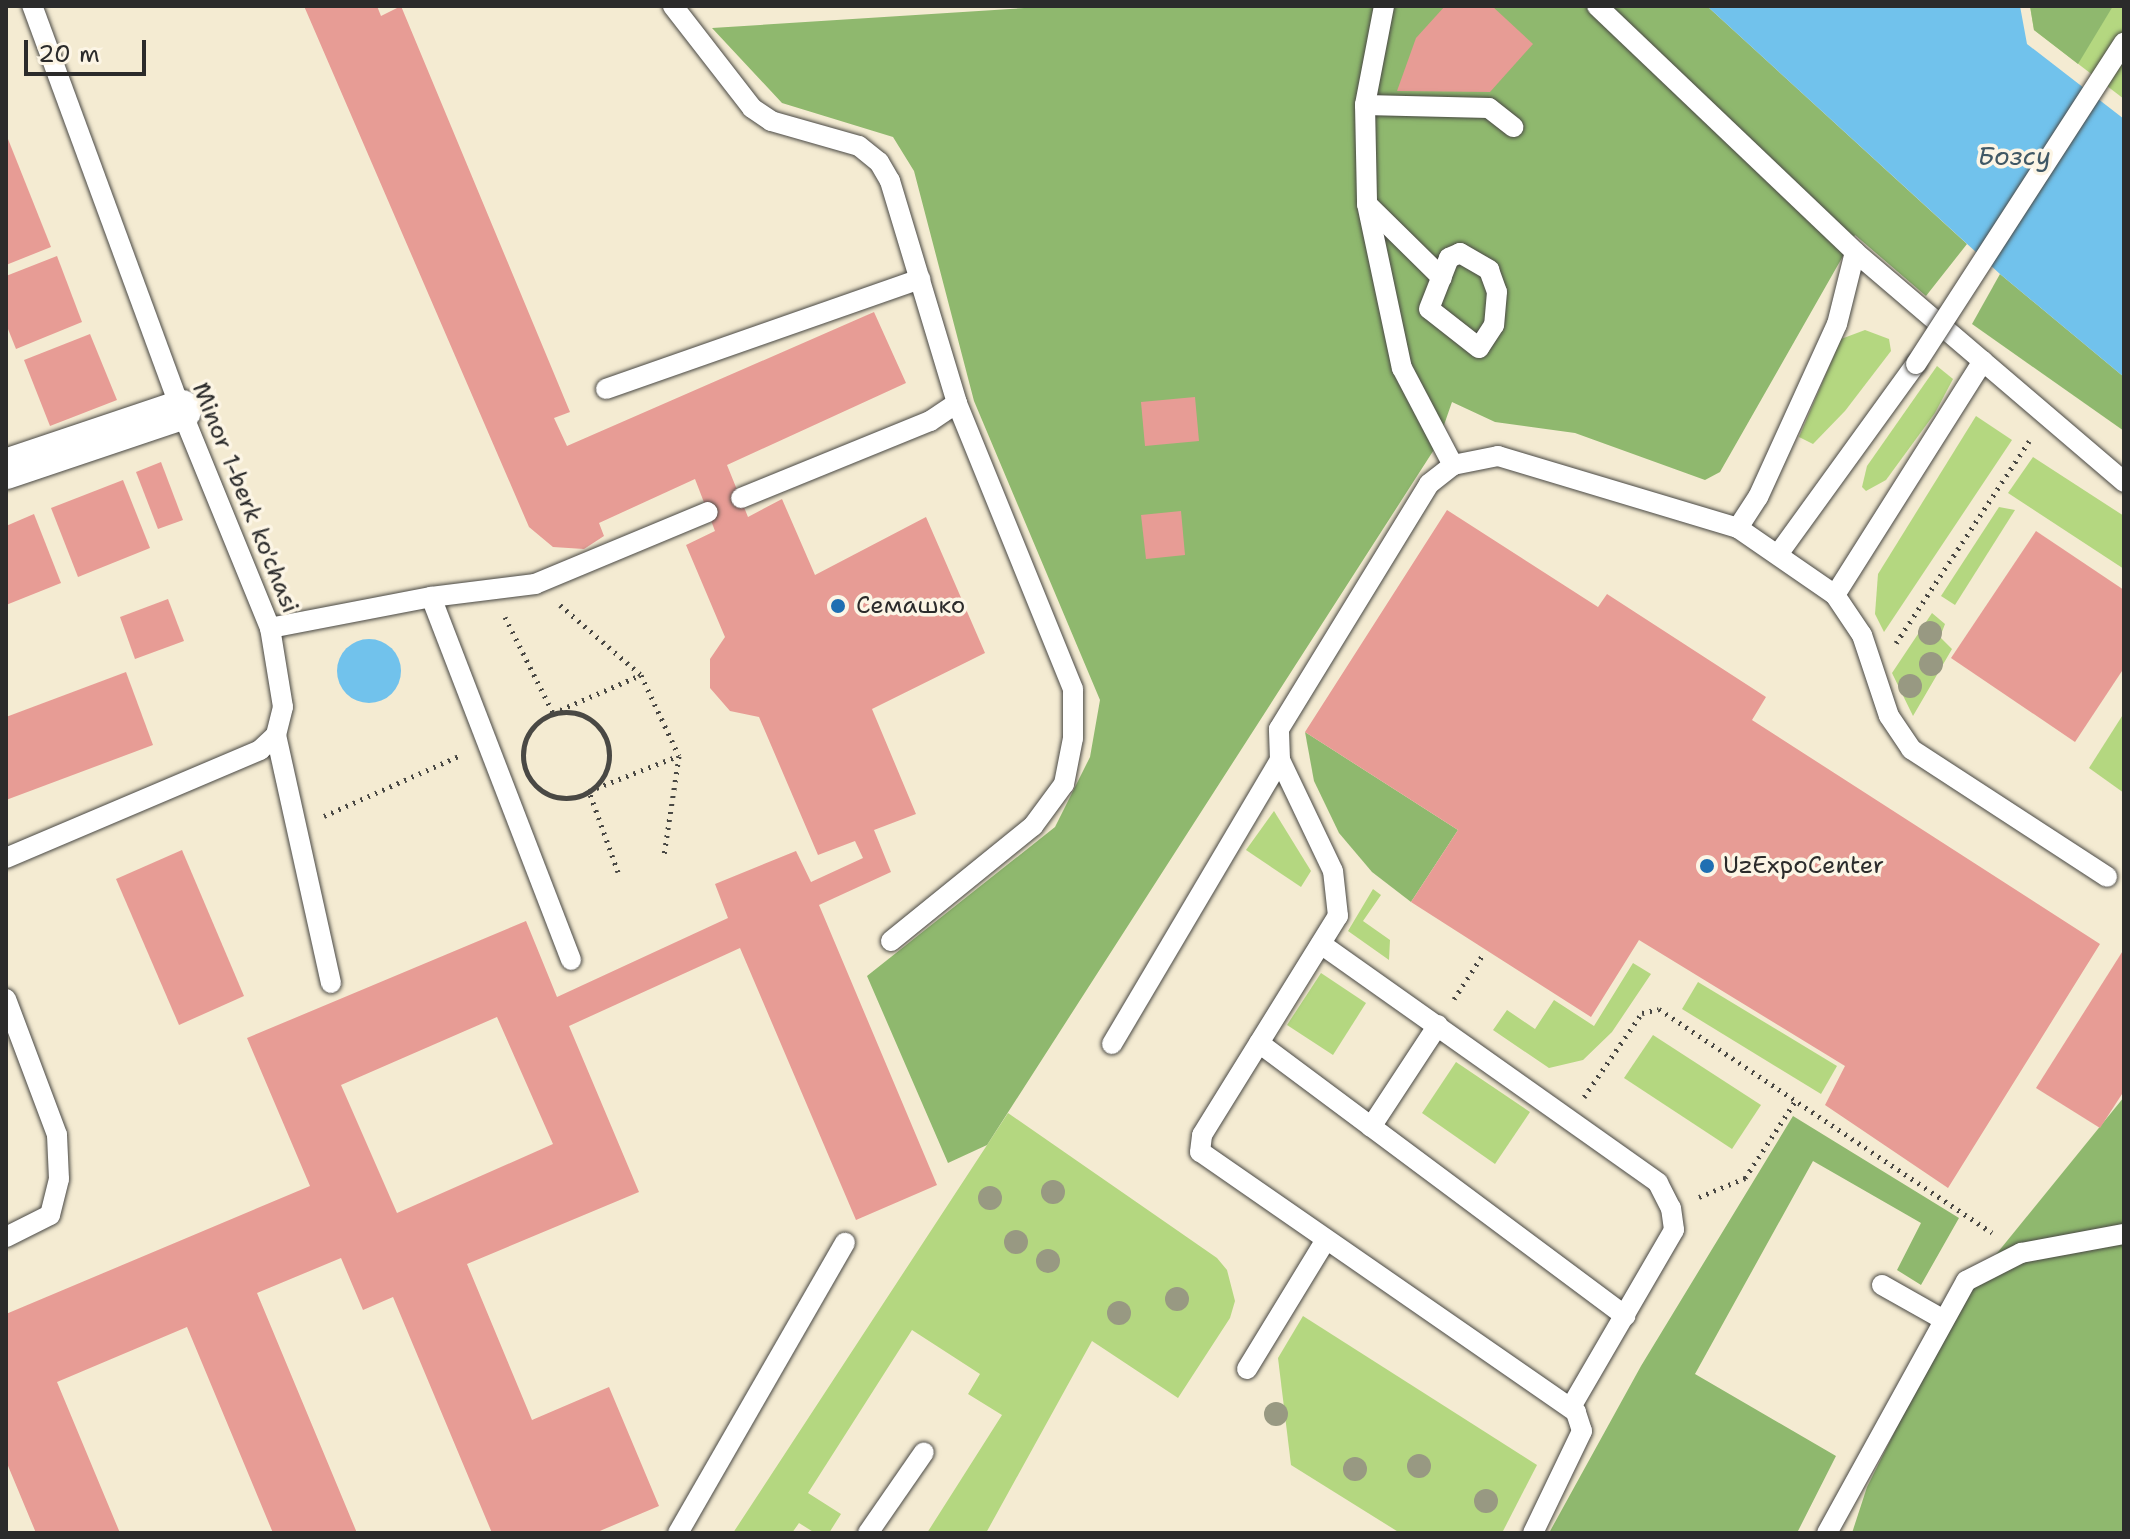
<!DOCTYPE html>
<html>
<head>
<meta charset="utf-8">
<style>
  body { margin:0 }
  #map { position:relative; width:2130px; height:1539px; overflow:hidden; background:#f4ebd2; font-family:"Shantell Sans",sans-serif }
  div>[style] { position:absolute }
  [style*='--x'] { left:calc(var(--x)*1px); top:calc(var(--y)*1px); width:calc(var(--w)*1px); rotate:calc(var(--a)*1deg) }
  .green>* { inset:0; background:#b4d780 }
  .forest>* { inset:0; background:#8fb86e }
  .water>* { inset:0; background:#71c2ec }
  .round { border-radius:50% }
  .building>* { inset:0; background:#e79c95 }
  .path>* { height:5px; margin-top:-2.5px; transform-origin:0; background:repeating-linear-gradient(90deg,#494844 0 2px,transparent 0 8px) }
  .path>.ring { margin:-2.5px; padding:0; box-sizing:content-box; background:none; border:5px solid #494844; border-radius:50% }
  .roads { filter:drop-shadow(0 0 2px #494844) drop-shadow(0 0 2px #494844) }
  .lane>* { height:20px; margin:-10px; padding:0 10px; transform-origin:10px; border-radius:10px; background:#fff }
  .street>* { height:40px; margin:-20px; padding:0 20px; transform-origin:20px; border-radius:20px; background:#fff }
  .bridges { filter:drop-shadow(0 0 2px #494844) drop-shadow(0 0 2px #494844) }
  .lane-bridge>* { height:20px; margin:-10px; padding:0 10px; transform-origin:10px; border-radius:10px; background:#fff }
  .trees>* { width:24px; height:24px; margin:-12px; border-radius:50%; background:#989982 }
  .dots>* { width:22px; height:22px; translate:-50% -50%; box-sizing:border-box; border:4px solid #fcf5e5; border-radius:50% }
  span { translate:-50% -50%; white-space:nowrap; text-align:center; line-height:1.15; -webkit-text-stroke:7px #fcf5e5; paint-order:stroke }
  .street-label { font-size:24px; color:#2b2b2b }
  .poi-label { font-size:24px; color:#2b2b2b }
  .left { translate:0 -50%; text-align:left }
  .water-label { font-size:26px; color:#405865; font-style:italic }
  .frame { position:absolute; inset:0; border:8px solid #2b2b2b; pointer-events:none }
  .scale { position:absolute; left:24px; top:40px; width:122px; height:36px; box-sizing:border-box; border:4px solid #2b2b2b; border-top:0; padding-left:10px; font-size:24px; line-height:28px; white-space:nowrap; color:#2b2b2b; -webkit-text-stroke:6px #fcf5e5; paint-order:stroke }
</style>
</head>
<body>
<div id="map">
  <div class="green">
    <div style="clip-path:polygon(2030px 6px,2124px 6px,2124px 99px,2034px 30px)"></div>
    <div style="clip-path:polygon(1865px 330px,1889px 339px,1891px 351px,1845px 411px,1813px 444px,1799px 437px,1841px 339px)"></div>
    <div style="clip-path:polygon(1937px 366px,1953px 379px,1935px 413px,1886px 480px,1866px 491px,1862px 487px,1867px 466px)"></div>
    <div style="clip-path:polygon(1976px 416px,2012px 440px,1884px 632px,1875px 614px,1878px 574px)"></div>
    <div style="clip-path:polygon(2033px 457px,2124px 516px,2124px 569px,2008px 493px)"></div>
    <div style="clip-path:polygon(1999px 507px,2015px 510px,1955px 605px,1941px 596px)"></div>
    <div style="clip-path:polygon(1932px 613px,1945px 624px,1940px 637px,1952px 649px,1913px 716px,1892px 673px)"></div>
    <div style="clip-path:polygon(2124px 713px,2124px 793px,2089px 768px)"></div>
    <div style="clip-path:polygon(1274px 811px,1311px 871px,1301px 887px,1246px 850px)"></div>
    <div style="clip-path:polygon(1373px 889px,1381px 895px,1363px 921px,1390px 940px,1389px 960px,1348px 931px)"></div>
    <div style="clip-path:polygon(1633px 963px,1651px 974px,1612px 1032px,1583px 1060px,1549px 1068px,1493px 1030px,1507px 1010px,1535px 1029px,1554px 1000px,1594px 1026px)"></div>
    <div style="clip-path:polygon(1321px 973px,1366px 1003px,1333px 1055px,1287px 1025px)"></div>
    <div style="clip-path:polygon(1698px 982px,1837px 1066px,1821px 1094px,1682px 1009px)"></div>
    <div style="clip-path:polygon(1653px 1035px,1761px 1105px,1732px 1149px,1624px 1078px)"></div>
    <div style="clip-path:polygon(1456px 1062px,1530px 1112px,1495px 1164px,1422px 1113px)"></div>
    <div style="clip-path:polygon(1008px 1113px,1217px 1258px,1227px 1270px,1235px 1301px,1230px 1318px,1178px 1398px,1092px 1341px,986px 1533px,927px 1533px,1002px 1415px,968px 1394px,980px 1374px,912px 1330px,808px 1493px,841px 1514px,829px 1533px,815px 1533px,799px 1523px,792px 1533px,733px 1533px)"></div>
    <div style="clip-path:polygon(1303px 1316px,1537px 1465px,1502px 1533px,1400px 1533px,1291px 1465px,1278px 1358px)"></div>
  </div>
  <div class="forest">
    <div style="clip-path:polygon(1057px 6px,1707px 6px,1967px 244px,1926px 296px,1855px 235px,1720px 472px,1705px 480px,1575px 433px,1495px 422px,1452px 402px,1437px 445px,987px 1145px,948px 1163px,867px 976px,1055px 827px,1090px 757px,1100px 700px,974px 401px,914px 171px,893px 137px,782px 103px,712px 28px)"></div>
    <div style="clip-path:polygon(2030px 6px,2113px 6px,2078px 64px,2034px 30px)"></div>
    <div style="clip-path:polygon(2000px 274px,2124px 377px,2124px 431px,1972px 324px)"></div>
    <div style="clip-path:polygon(1305px 732px,1458px 830px,1411px 902px,1372px 872px,1339px 833px,1314px 781px)"></div>
    <div style="clip-path:polygon(2124px 1097px,2124px 1533px,1852px 1533px,1867px 1487px,1963px 1295px)"></div>
    <div style="clip-path:polygon(1793px 1116px,1959px 1218px,1921px 1285px,1897px 1270px,1921px 1223px,1813px 1161px,1695px 1374px,1836px 1456px,1797px 1533px,1549px 1533px,1641px 1366px)"></div>
  </div>
  <div class="water">
    <div style="clip-path:polygon(1707px 6px,2020px 6px,2027px 44px,2124px 119px,2124px 377px,2000px 274px)"></div>
    <div class="round" style="left:337px;top:639px;width:64px;height:64px"></div>
  </div>
  <div class="building">
    <div style="clip-path:polygon(evenodd,304px 6px,377px 6px,381px 16px,401px 6px,570px 412px,554px 418px,567px 446px,874px 312px,906px 383px,727px 465px,748px 517px,782px 499px,815px 575px,926px 517px,985px 653px,872px 709px,916px 814px,874px 830px,891px 872px,819px 905px,937px 1185px,856px 1220px,740px 948px,569px 1026px,639px 1192px,467px 1264px,532px 1420px,609px 1387px,659px 1506px,595px 1533px,492px 1533px,393px 1297px,363px 1310px,341px 1258px,257px 1293px,357px 1533px,273px 1533px,187px 1327px,57px 1382px,120px 1533px,36px 1533px,6px 1461px,6px 1314px,310px 1186px,247px 1038px,526px 921px,557px 997px,728px 918px,715px 884px,796px 851px,811px 882px,863px 858px,855px 841px,818px 855px,759px 717px,730px 711px,710px 688px,710px 659px,725px 637px,686px 545px,715px 531px,695px 479px,599px 523px,604px 536px,584px 549px,553px 547px,529px 527px,304px 6px,497px 1017px,553px 1144px,397px 1213px,341px 1085px,497px 1017px)"></div>
    <div style="clip-path:polygon(1445px 6px,1492px 6px,1533px 44px,1490px 92px,1397px 91px,1416px 38px)"></div>
    <div style="clip-path:polygon(6px 134px,51px 247px,6px 265px)"></div>
    <div style="clip-path:polygon(57px 256px,82px 322px,16px 349px,6px 324px,6px 276px)"></div>
    <div style="clip-path:polygon(90px 334px,117px 400px,50px 426px,24px 360px)"></div>
    <div style="clip-path:polygon(1195px 397px,1199px 441px,1145px 446px,1141px 402px)"></div>
    <div style="clip-path:polygon(161px 462px,183px 520px,158px 529px,136px 472px)"></div>
    <div style="clip-path:polygon(123px 480px,150px 548px,78px 577px,51px 508px)"></div>
    <div style="clip-path:polygon(1447px 510px,1598px 607px,1607px 594px,1766px 697px,1752px 720px,2100px 944px,1948px 1188px,1825px 1105px,1845px 1066px,1639px 940px,1591px 1017px,1411px 902px,1458px 830px,1305px 732px)"></div>
    <div style="clip-path:polygon(1181px 511px,1185px 555px,1146px 559px,1141px 515px)"></div>
    <div style="clip-path:polygon(34px 514px,61px 583px,6px 605px,6px 526px)"></div>
    <div style="clip-path:polygon(2036px 531px,2124px 590px,2124px 668px,2075px 742px,1951px 658px)"></div>
    <div style="clip-path:polygon(168px 599px,184px 641px,135px 659px,120px 617px)"></div>
    <div style="clip-path:polygon(126px 672px,153px 745px,6px 800px,6px 717px)"></div>
    <div style="clip-path:polygon(182px 850px,244px 996px,179px 1025px,116px 879px)"></div>
    <div style="clip-path:polygon(2124px 949px,2124px 1091px,2100px 1128px,2036px 1088px)"></div>
  </div>
  <div class="path">
    <div style="--x:560;--y:605;--w:107;--a:40.8"></div>
    <div style="--x:641;--y:675;--w:89;--a:64.9"></div>
    <div style="--x:679;--y:756;--w:100;--a:98.6"></div>
    <div style="--x:505;--y:617;--w:107;--a:63.4"></div>
    <div style="--x:553;--y:713;--w:96;--a:-23.4"></div>
    <div style="--x:1896;--y:643;--w:242;--a:-56.6"></div>
    <div class="ring" style="left:523px;top:712px;width:81px;height:81px"></div>
    <div style="--x:324;--y:816;--w:150;--a:-24"></div>
    <div style="--x:618;--y:872;--w:86;--a:-109.7"></div>
    <div style="--x:589;--y:791;--w:96;--a:-21.5"></div>
    <div style="--x:1454;--y:999;--w:55;--a:-56.9"></div>
    <div style="--x:1584;--y:1097;--w:102;--a:-55.4"></div>
    <div style="--x:1642;--y:1013;--w:17;--a:-13"></div>
    <div style="--x:1659;--y:1009;--w:401;--a:33.9"></div>
    <div style="--x:1699;--y:1197;--w:50;--a:-22.4"></div>
    <div style="--x:1745;--y:1178;--w:93;--a:-56.8"></div>
  </div>
  <div class="roads">
    <div class="lane">
      <div style="--x:673;--y:6;--w:129;--a:52.2"></div>
      <div style="--x:752;--y:108;--w:23;--a:34"></div>
      <div style="--x:771;--y:121;--w:91;--a:15.9"></div>
      <div style="--x:859;--y:146;--w:26;--a:39"></div>
      <div style="--x:879;--y:162;--w:22;--a:60"></div>
      <div style="--x:890;--y:181;--w:232;--a:73.2"></div>
      <div style="--x:957;--y:403;--w:32;--a:146"></div>
      <div style="--x:930;--y:421;--w:204;--a:157.8"></div>
      <div style="--x:1384;--y:6;--w:101;--a:100.9"></div>
      <div style="--x:1365;--y:105;--w:99;--a:88.8"></div>
      <div style="--x:1367;--y:204;--w:168;--a:78"></div>
      <div style="--x:1402;--y:368;--w:110;--a:62.3"></div>
      <div style="--x:1597;--y:6;--w:356;--a:43.6"></div>
      <div style="--x:1855;--y:252;--w:74;--a:104"></div>
      <div style="--x:1837;--y:324;--w:190;--a:114.5"></div>
      <div style="--x:1758;--y:497;--w:37;--a:123"></div>
      <div style="--x:1365;--y:105;--w:124;--a:1.4"></div>
      <div style="--x:1489;--y:108;--w:31;--a:38"></div>
      <div style="--x:1367;--y:204;--w:105;--a:44.6"></div>
      <div style="--x:1855;--y:252;--w:354;--a:40.5"></div>
      <div style="--x:1460;--y:253;--w:34;--a:30"></div>
      <div style="--x:1489;--y:270;--w:23;--a:70"></div>
      <div style="--x:1497;--y:292;--w:33;--a:95"></div>
      <div style="--x:1494;--y:325;--w:27;--a:123"></div>
      <div style="--x:1479;--y:348;--w:63;--a:-142"></div>
      <div style="--x:1429;--y:309;--w:55;--a:-68.6"></div>
      <div style="--x:1449;--y:258;--w:12;--a:-24"></div>
      <div style="--x:606;--y:389;--w:333;--a:-19.3"></div>
      <div style="--x:1779;--y:553;--w:233;--a:-54.1"></div>
      <div style="--x:1835;--y:595;--w:277;--a:-57.7"></div>
      <div style="--x:431;--y:597;--w:105;--a:-7.1"></div>
      <div style="--x:535;--y:584;--w:187;--a:-22.6"></div>
      <div style="--x:270;--y:628;--w:164;--a:-10.9"></div>
      <div style="--x:431;--y:597;--w:389;--a:68.9"></div>
      <div style="--x:276;--y:735;--w:254;--a:77.5"></div>
      <div style="--x:6;--y:858;--w:276;--a:-23"></div>
      <div style="--x:260;--y:750;--w:22;--a:-43"></div>
      <div style="--x:276;--y:735;--w:29;--a:-76"></div>
      <div style="--x:283;--y:707;--w:80;--a:-99.3"></div>
      <div style="--x:270;--y:628;--w:235;--a:-112.2"></div>
      <div style="--x:181;--y:410;--w:431;--a:-110.2"></div>
      <div style="--x:891;--y:941;--w:183;--a:-39"></div>
      <div style="--x:1033;--y:826;--w:52;--a:-53.6"></div>
      <div style="--x:1064;--y:784;--w:47;--a:-78.9"></div>
      <div style="--x:1073;--y:738;--w:49;--a:-90"></div>
      <div style="--x:1073;--y:689;--w:309;--a:-112.1"></div>
      <div style="--x:1321;--y:944;--w:413;--a:35.3"></div>
      <div style="--x:1658;--y:1183;--w:28;--a:63"></div>
      <div style="--x:1671;--y:1208;--w:22;--a:82"></div>
      <div style="--x:1674;--y:1230;--w:205;--a:120.2"></div>
      <div style="--x:6;--y:999;--w:145;--a:69.4"></div>
      <div style="--x:57;--y:1135;--w:44;--a:87.4"></div>
      <div style="--x:59;--y:1179;--w:37;--a:104"></div>
      <div style="--x:50;--y:1215;--w:49;--a:153.4"></div>
      <div style="--x:1259;--y:1043;--w:457;--a:36.7"></div>
      <div style="--x:1112;--y:1044;--w:330;--a:-59.4"></div>
      <div style="--x:1371;--y:1127;--w:122;--a:-56.7"></div>
      <div style="--x:1882;--y:1285;--w:71;--a:29.4"></div>
      <div style="--x:1247;--y:1369;--w:150;--a:-58.6"></div>
      <div style="--x:678;--y:1533;--w:335;--a:-60.1"></div>
      <div style="--x:868;--y:1533;--w:98;--a:-55.3"></div>
      <div style="--x:1533;--y:1533;--w:113;--a:-64.3"></div>
      <div style="--x:1582;--y:1431;--w:20;--a:-108"></div>
      <div style="--x:1576;--y:1412;--w:457;--a:-145.3"></div>
      <div style="--x:1200;--y:1152;--w:17;--a:-83"></div>
      <div style="--x:1202;--y:1135;--w:258;--a:-58.2"></div>
      <div style="--x:1338;--y:916;--w:45;--a:-96.3"></div>
      <div style="--x:1333;--y:871;--w:123;--a:-115.5"></div>
      <div style="--x:1280;--y:760;--w:31;--a:-92"></div>
      <div style="--x:1279;--y:729;--w:287;--a:-58.5"></div>
      <div style="--x:1429;--y:484;--w:31;--a:-38"></div>
      <div style="--x:1453;--y:465;--w:46;--a:-11.3"></div>
      <div style="--x:1498;--y:456;--w:251;--a:16.7"></div>
      <div style="--x:1738;--y:528;--w:118;--a:34.6"></div>
      <div style="--x:1835;--y:595;--w:48;--a:56"></div>
      <div style="--x:1862;--y:635;--w:85;--a:71.6"></div>
      <div style="--x:1889;--y:716;--w:40;--a:56"></div>
      <div style="--x:1911;--y:749;--w:234;--a:33.1"></div>
      <div style="--x:1827;--y:1533;--w:288;--a:-61.1"></div>
      <div style="--x:1966;--y:1281;--w:62;--a:-27"></div>
      <div style="--x:2021;--y:1253;--w:105;--a:-10.5"></div>
    </div>
    <div class="street">
      <div style="--x:6;--y:469;--w:185;--a:-18.6"></div>
    </div>
  </div>
  <div class="bridges">
    <div class="lane-bridge">
      <div style="--x:1916;--y:364;--w:383;--a:-57.1"></div>
    </div>
  </div>
  <div class="trees">
    <div style="left:1930px;top:633px"></div>
    <div style="left:1931px;top:664px"></div>
    <div style="left:1910px;top:686px"></div>
    <div style="left:1053px;top:1192px"></div>
    <div style="left:990px;top:1198px"></div>
    <div style="left:1016px;top:1242px"></div>
    <div style="left:1048px;top:1261px"></div>
    <div style="left:1177px;top:1299px"></div>
    <div style="left:1119px;top:1313px"></div>
    <div style="left:1276px;top:1414px"></div>
    <div style="left:1419px;top:1466px"></div>
    <div style="left:1355px;top:1469px"></div>
    <div style="left:1486px;top:1501px"></div>
  </div>
  <div class="dots">
    <div style="left:838px;top:606px;background:#1f6fb2"></div>
    <div style="left:1707px;top:866px;background:#1f6fb2"></div>
  </div>
  <div class="street-label">
    <span style="left:245px;top:498px;rotate:68deg">Minor 1-berk ko'chasi</span>
  </div>
  <div class="poi-label">
    <span class="left" style="left:856px;top:606px">Семашко</span>
    <span class="left" style="left:1723px;top:866px">UzExpoCenter</span>
  </div>
  <div class="water-label">
    <span style="left:2014px;top:156px">Бозсу</span>
  </div>
  <div class="frame"></div>
  <div class="scale">20 m</div>
</div>
</body>
</html>
